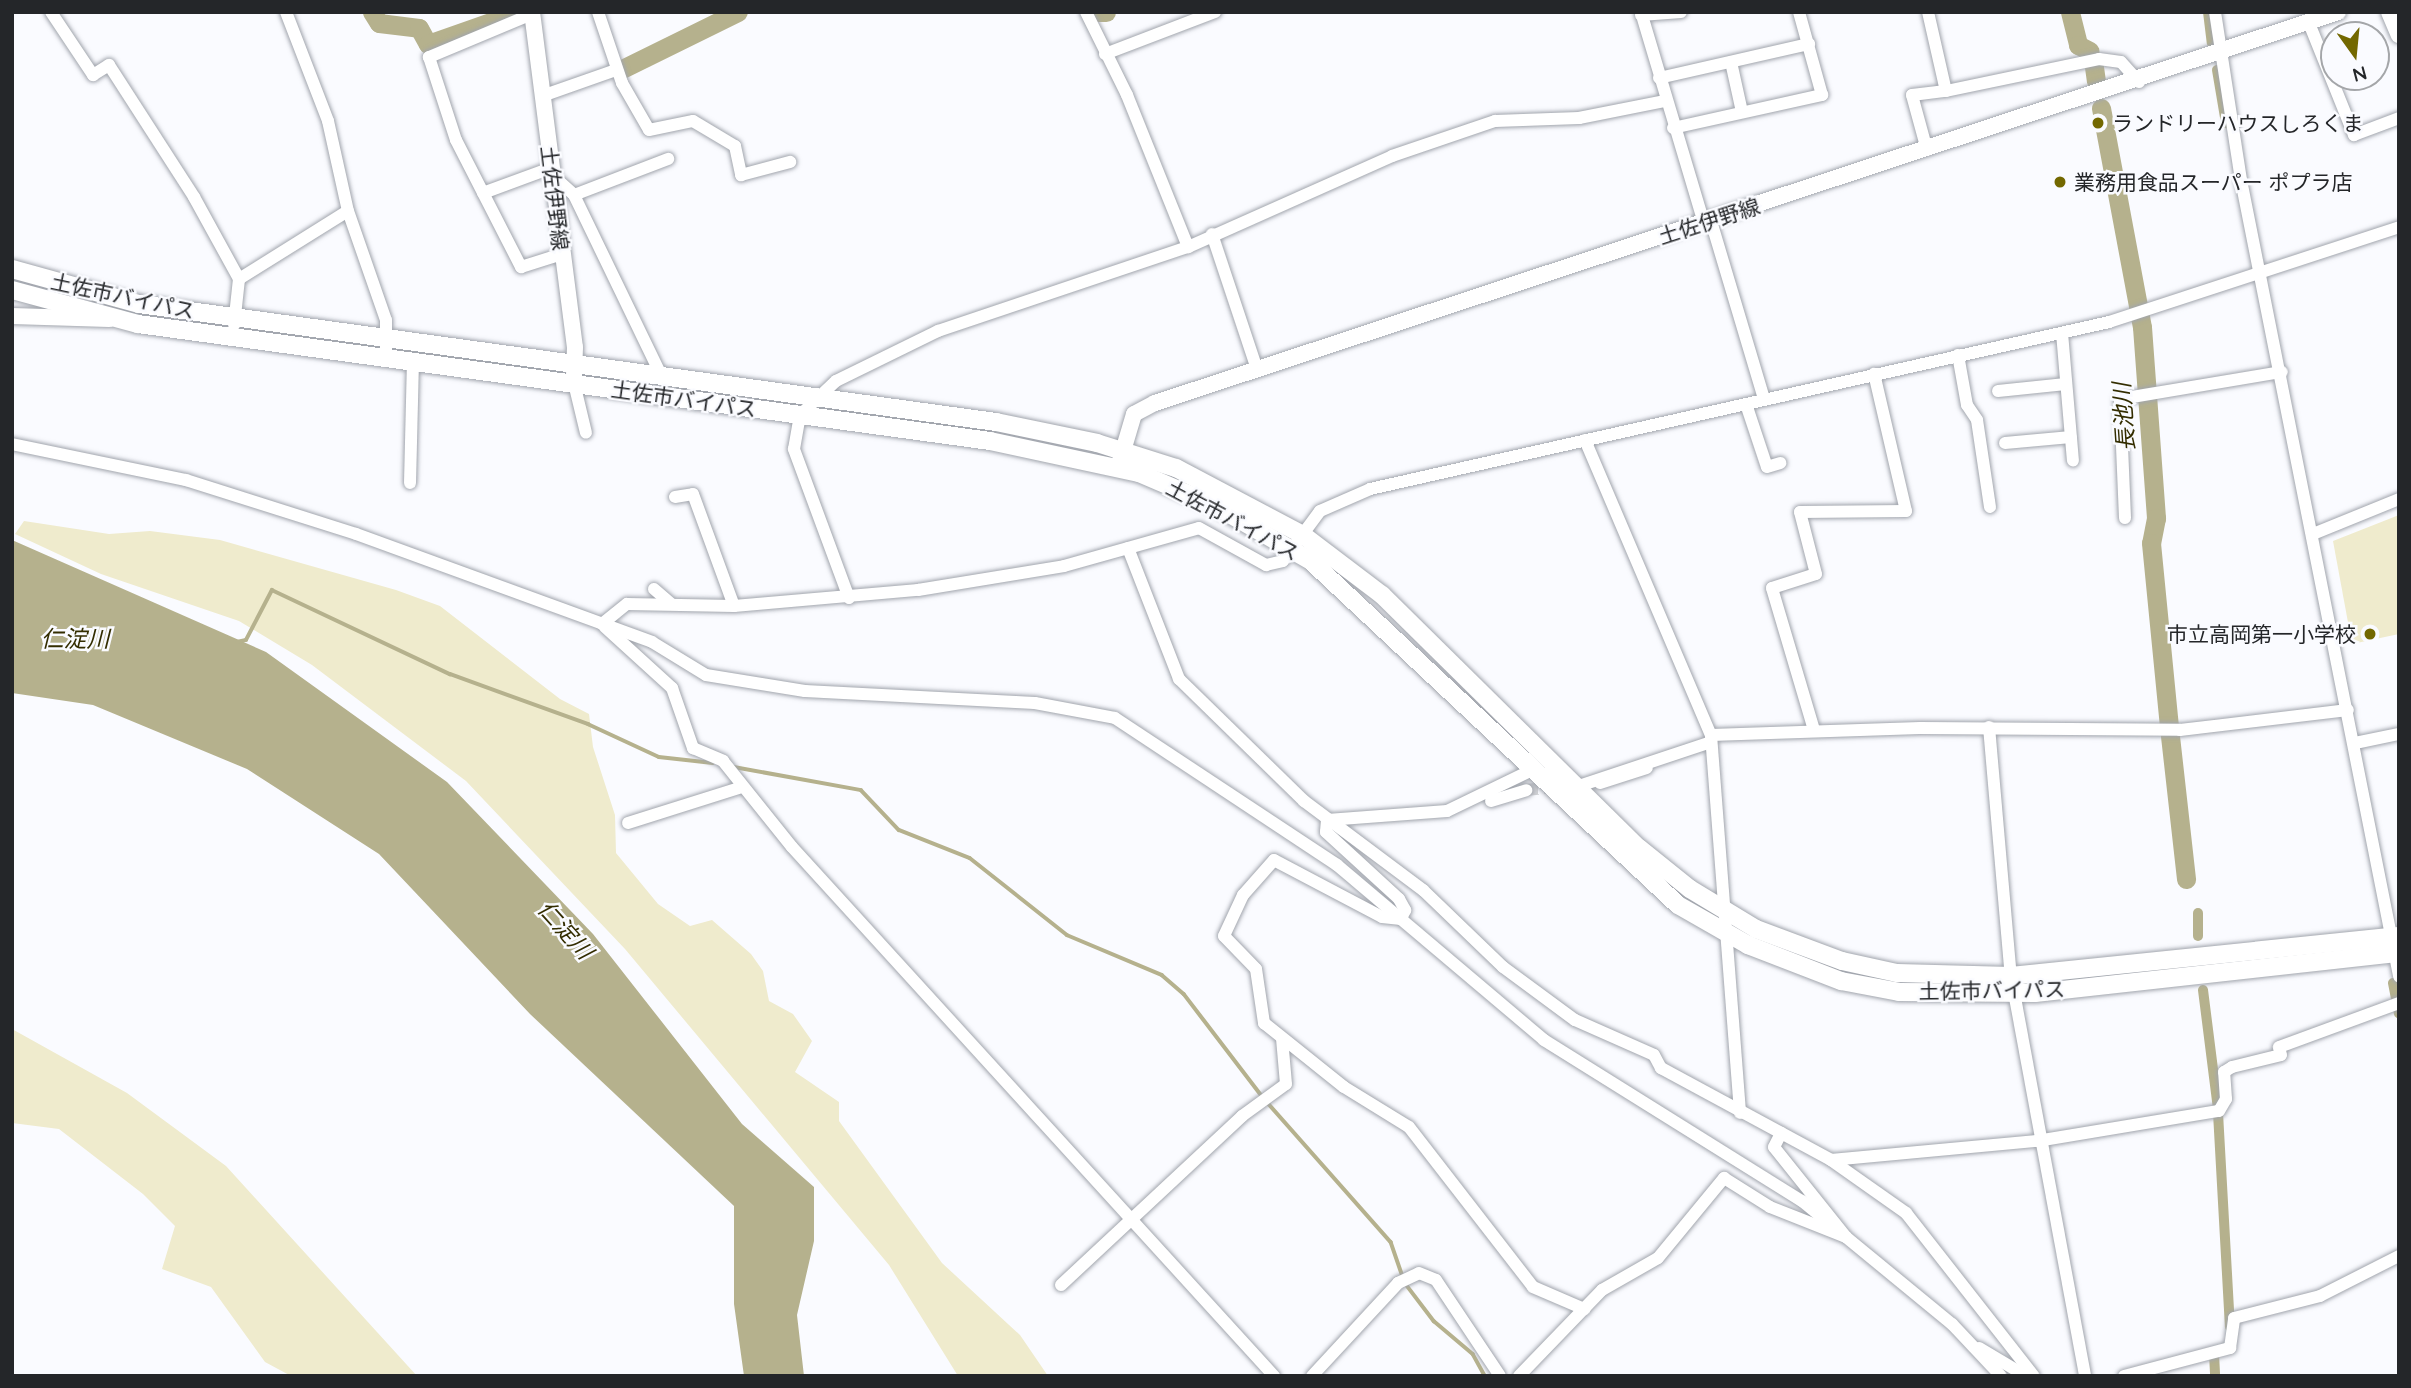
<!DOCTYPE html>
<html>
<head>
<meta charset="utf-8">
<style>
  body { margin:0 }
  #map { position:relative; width:2411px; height:1388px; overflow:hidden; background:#fafbff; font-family:Quicksand,"Noto Sans JP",sans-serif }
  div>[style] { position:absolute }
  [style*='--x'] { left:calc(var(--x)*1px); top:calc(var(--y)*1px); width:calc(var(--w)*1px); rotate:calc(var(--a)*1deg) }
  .green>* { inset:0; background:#efebcd }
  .water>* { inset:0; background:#b5b18d }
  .stream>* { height:3.5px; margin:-1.75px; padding:0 1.75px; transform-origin:1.75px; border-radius:1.75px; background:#b5b18d }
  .canal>* { height:10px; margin:-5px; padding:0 5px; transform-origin:5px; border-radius:5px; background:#b5b18d }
  .river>* { height:19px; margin:-9.5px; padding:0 9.5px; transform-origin:9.5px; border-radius:9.5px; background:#b5b18d }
  .minor-tunnel>* { height:12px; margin-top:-6px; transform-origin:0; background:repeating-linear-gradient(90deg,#cfd0d4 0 12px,transparent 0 18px) }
  .roads { filter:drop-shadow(0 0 2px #a1a5ad) drop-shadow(0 0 2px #a1a5ad) }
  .minor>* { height:12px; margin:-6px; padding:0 6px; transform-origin:6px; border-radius:6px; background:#fff }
  .major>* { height:16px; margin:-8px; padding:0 8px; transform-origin:8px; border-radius:8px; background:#fff }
  .highway>* { height:18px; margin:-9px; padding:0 9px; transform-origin:9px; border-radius:9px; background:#fff }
  .dots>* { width:19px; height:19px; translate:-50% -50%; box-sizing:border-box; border:4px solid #fafbff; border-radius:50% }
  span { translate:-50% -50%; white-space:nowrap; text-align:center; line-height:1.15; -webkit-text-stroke:5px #fafbff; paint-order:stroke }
  .poi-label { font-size:21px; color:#242629 }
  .left { translate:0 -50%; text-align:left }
  .right { translate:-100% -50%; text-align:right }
  .street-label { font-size:21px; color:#242629 }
  .water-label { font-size:23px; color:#332d00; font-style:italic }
  .frame { position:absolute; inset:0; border:14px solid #242629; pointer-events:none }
  .north { position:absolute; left:2320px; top:21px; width:70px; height:70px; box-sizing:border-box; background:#fafbff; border:2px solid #a4a6a9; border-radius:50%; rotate:165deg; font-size:19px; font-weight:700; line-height:28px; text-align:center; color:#242629 }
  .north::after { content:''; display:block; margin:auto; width:24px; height:32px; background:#736800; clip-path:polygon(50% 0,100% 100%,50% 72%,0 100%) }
</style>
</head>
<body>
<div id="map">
  <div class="green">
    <div style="clip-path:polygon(2399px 515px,2399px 634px,2352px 644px,2333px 541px)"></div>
    <div style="clip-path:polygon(24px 521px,109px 534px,150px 531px,220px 540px,396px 590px,440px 606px,560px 699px,589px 714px,593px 747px,615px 815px,616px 853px,658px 904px,690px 926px,712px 920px,751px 954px,763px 971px,769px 1001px,793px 1014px,812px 1041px,795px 1072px,839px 1102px,839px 1121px,942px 1263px,1020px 1335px,1048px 1376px,958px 1376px,889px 1265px,625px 949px,466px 781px,312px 665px,239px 621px,101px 574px,15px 534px)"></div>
    <div style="clip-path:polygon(12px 1029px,127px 1093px,226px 1166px,417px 1376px,291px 1376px,265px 1362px,211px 1287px,162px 1269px,175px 1226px,143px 1194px,59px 1129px,12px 1123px)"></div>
  </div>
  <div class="water">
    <div style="clip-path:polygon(12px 540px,266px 652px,447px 782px,593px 934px,742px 1124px,814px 1187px,814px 1241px,797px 1315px,804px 1376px,744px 1376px,734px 1304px,734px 1206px,530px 1014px,379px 854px,247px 769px,93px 705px,12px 693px)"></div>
  </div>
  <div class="stream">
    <div style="--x:237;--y:642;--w:9;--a:-13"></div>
    <div style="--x:246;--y:640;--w:56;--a:-62.5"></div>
    <div style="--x:272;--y:590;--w:197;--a:25.3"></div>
    <div style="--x:450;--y:674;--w:147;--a:19.9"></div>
    <div style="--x:588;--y:724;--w:78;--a:24.9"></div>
    <div style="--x:659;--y:757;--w:54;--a:6.3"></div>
    <div style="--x:734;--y:767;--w:129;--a:10.3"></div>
    <div style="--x:861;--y:790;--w:55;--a:46.5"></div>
    <div style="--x:899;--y:830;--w:76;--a:21.5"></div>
    <div style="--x:970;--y:858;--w:124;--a:38.4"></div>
    <div style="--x:1067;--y:935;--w:103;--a:22.8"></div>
    <div style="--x:1162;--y:975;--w:29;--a:41"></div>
    <div style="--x:1184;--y:994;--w:128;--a:52.6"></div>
    <div style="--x:1267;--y:1102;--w:187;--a:48.5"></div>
    <div style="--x:1391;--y:1242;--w:36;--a:71"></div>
    <div style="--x:1405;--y:1283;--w:48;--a:52.7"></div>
    <div style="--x:1434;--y:1321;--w:51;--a:40.2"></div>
    <div style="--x:1473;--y:1354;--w:25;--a:61"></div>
  </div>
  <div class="canal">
    <div style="--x:2208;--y:12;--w:31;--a:83"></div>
    <div style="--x:2217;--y:70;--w:54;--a:80.4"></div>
    <div style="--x:2198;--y:936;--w:23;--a:-90"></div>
    <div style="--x:2393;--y:983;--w:31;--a:79"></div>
    <div style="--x:2203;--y:990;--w:119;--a:82.8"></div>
    <div style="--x:2218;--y:1113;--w:214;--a:86.8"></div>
    <div style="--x:2214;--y:1354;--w:22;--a:87"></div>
  </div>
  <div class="river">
    <div style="--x:372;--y:12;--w:13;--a:58"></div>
    <div style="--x:379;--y:23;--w:40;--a:7.1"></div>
    <div style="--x:419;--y:28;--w:18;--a:61"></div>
    <div style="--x:428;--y:44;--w:90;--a:-19.4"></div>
    <div style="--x:1091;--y:12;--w:15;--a:0"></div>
    <div style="--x:2070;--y:12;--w:34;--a:76"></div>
    <div style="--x:2078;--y:45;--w:13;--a:27"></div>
    <div style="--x:2094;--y:67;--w:14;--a:82"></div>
    <div style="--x:622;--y:69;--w:129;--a:-26.2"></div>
    <div style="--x:2101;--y:108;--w:223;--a:79.4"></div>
    <div style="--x:2142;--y:327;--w:192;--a:85.8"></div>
    <div style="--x:2156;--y:518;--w:25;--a:101"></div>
    <div style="--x:2151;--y:543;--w:183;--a:84.4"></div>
    <div style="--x:2170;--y:736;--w:144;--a:83.6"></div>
  </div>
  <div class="minor-tunnel">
    <div style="--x:1526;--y:790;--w:31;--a:-6"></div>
  </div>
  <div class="roads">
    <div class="minor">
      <div style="--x:51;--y:12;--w:76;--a:56.3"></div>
      <div style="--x:93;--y:75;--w:19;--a:-32"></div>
      <div style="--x:109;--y:65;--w:157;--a:57.2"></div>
      <div style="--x:194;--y:197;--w:94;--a:61.2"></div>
      <div style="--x:239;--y:279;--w:46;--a:96.2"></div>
      <div style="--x:286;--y:12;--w:117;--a:68.9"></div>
      <div style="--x:328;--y:121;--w:92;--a:77.5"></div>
      <div style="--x:598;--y:12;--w:75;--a:71.3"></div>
      <div style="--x:622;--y:83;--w:54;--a:60.1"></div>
      <div style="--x:649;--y:130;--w:45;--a:-11.6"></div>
      <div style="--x:693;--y:121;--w:49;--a:30.8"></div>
      <div style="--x:735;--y:146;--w:30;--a:78"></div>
      <div style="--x:741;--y:175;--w:51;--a:-14.9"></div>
      <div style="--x:1086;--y:12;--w:93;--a:63.7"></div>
      <div style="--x:1127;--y:95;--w:164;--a:68.1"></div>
      <div style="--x:1641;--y:12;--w:220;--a:73.4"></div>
      <div style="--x:1928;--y:12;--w:81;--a:77.2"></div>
      <div style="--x:1946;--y:91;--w:156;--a:-11.8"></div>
      <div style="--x:2099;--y:59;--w:22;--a:8"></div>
      <div style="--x:2121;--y:62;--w:27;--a:48"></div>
      <div style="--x:2215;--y:12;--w:170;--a:81.2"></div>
      <div style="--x:2241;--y:180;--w:812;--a:78.77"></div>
      <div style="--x:532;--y:14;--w:112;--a:157.3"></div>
      <div style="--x:429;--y:57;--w:87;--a:72"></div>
      <div style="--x:456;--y:140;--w:143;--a:62.9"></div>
      <div style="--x:521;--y:267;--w:43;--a:-17.6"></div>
      <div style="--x:1641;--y:15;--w:40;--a:-4.3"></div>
      <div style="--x:2309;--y:23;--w:121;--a:68.1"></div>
      <div style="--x:2354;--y:135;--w:48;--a:-20.7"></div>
      <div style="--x:1105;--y:54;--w:118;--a:-20.9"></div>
      <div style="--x:1731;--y:62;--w:51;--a:77.6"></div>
      <div style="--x:1659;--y:78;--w:154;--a:-12.8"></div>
      <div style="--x:542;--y:96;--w:78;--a:-19.4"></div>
      <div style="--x:1673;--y:128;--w:153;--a:-12.5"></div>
      <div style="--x:1822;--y:95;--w:86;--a:-105.5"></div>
      <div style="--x:1927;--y:150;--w:57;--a:-105.3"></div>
      <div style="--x:1912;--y:95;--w:34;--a:-7"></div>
      <div style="--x:552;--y:175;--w:30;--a:42"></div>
      <div style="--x:574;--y:195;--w:202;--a:64.2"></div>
      <div style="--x:483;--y:193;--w:72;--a:-20.2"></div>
      <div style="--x:574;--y:195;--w:101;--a:-21"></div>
      <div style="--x:1711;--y:221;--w:186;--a:73.4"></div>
      <div style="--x:1212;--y:234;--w:142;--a:71.6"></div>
      <div style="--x:239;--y:279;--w:128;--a:-32"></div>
      <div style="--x:348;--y:211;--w:115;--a:70.8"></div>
      <div style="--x:386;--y:320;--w:39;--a:90"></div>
      <div style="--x:2062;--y:333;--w:128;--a:85.1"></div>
      <div style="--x:1958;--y:355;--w:51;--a:79.8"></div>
      <div style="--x:1967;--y:405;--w:18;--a:56"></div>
      <div style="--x:1977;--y:420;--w:88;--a:81.5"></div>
      <div style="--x:574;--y:383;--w:51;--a:76.5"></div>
      <div style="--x:1998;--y:391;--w:68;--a:-5.9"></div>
      <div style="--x:1746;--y:404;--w:66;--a:71.6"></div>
      <div style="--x:1767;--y:467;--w:14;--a:-17"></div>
      <div style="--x:1585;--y:440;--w:321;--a:66.9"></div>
      <div style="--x:1711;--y:735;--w:379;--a:85.6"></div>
      <div style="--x:2005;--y:443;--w:66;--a:-5.2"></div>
      <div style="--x:12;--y:444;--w:178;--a:11.7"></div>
      <div style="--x:186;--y:480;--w:178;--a:17.6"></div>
      <div style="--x:356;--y:534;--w:315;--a:20"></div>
      <div style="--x:652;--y:642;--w:63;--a:31.4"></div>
      <div style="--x:706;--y:675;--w:100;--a:9.2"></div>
      <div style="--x:805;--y:691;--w:230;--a:3"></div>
      <div style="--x:1035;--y:703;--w:81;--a:10.6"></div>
      <div style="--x:1115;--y:718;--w:266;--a:33.5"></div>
      <div style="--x:1337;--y:865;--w:271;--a:40.2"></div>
      <div style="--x:1544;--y:1040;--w:304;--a:32"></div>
      <div style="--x:1802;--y:1201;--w:194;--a:39.4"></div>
      <div style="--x:1952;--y:1324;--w:71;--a:46.7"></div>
      <div style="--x:410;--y:483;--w:121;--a:-88.6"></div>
      <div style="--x:675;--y:497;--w:18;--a:-9"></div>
      <div style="--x:693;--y:494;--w:119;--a:69.9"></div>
      <div style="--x:2125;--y:518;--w:119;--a:-92.4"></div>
      <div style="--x:2120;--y:399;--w:164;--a:-9.5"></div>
      <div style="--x:2313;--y:534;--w:93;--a:-22.1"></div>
      <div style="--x:1128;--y:548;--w:141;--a:68.7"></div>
      <div style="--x:1179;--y:679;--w:175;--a:44.3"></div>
      <div style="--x:1304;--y:801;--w:149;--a:36.8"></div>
      <div style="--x:1423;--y:890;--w:111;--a:43.9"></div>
      <div style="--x:1503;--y:967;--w:89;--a:36.4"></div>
      <div style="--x:1575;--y:1020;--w:86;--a:23.9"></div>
      <div style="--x:1654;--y:1055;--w:15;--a:62"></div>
      <div style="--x:1661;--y:1068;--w:193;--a:28.4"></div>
      <div style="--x:1831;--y:1160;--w:92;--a:35.2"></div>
      <div style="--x:1906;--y:1213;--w:207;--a:51.9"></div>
      <div style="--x:654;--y:589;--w:23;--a:41"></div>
      <div style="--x:849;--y:598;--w:159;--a:-110.3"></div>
      <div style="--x:794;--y:449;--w:35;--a:-80"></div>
      <div style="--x:800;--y:415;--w:50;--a:-43.4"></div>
      <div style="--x:836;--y:381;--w:114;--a:-26.1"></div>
      <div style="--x:938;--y:331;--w:264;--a:-18.6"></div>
      <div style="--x:1188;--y:247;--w:223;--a:-24"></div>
      <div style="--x:1392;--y:156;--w:109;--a:-18.8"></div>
      <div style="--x:1495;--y:121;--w:84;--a:-2"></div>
      <div style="--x:1579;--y:118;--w:88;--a:-11.2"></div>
      <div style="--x:602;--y:624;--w:32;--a:-39"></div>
      <div style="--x:627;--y:604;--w:107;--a:1.1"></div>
      <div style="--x:734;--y:606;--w:185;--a:-5"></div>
      <div style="--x:918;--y:590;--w:148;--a:-9.3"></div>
      <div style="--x:1064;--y:566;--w:140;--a:-15.7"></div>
      <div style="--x:1199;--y:528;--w:77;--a:28.9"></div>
      <div style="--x:1266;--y:565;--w:17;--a:-13"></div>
      <div style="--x:1283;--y:561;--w:62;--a:-53.5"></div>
      <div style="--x:1320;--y:511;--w:55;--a:-23.7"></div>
      <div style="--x:1370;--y:489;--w:758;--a:-12.73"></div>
      <div style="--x:2109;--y:322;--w:305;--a:-18.1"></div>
      <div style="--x:605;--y:627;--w:91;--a:42.3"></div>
      <div style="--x:672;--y:688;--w:64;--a:70.7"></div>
      <div style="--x:693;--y:748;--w:33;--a:23"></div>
      <div style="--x:723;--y:761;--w:110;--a:51.3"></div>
      <div style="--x:792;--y:847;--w:716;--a:47.66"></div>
      <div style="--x:1989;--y:727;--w:250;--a:85"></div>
      <div style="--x:2011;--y:976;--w:407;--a:79.5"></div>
      <div style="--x:1814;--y:730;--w:148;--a:-106.5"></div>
      <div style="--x:1772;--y:588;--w:46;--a:-17.7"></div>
      <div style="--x:1816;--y:574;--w:64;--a:-104.5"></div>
      <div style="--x:1800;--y:512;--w:106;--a:-0.5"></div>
      <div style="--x:1906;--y:511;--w:141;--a:-103.1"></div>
      <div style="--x:1711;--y:735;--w:209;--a:-1.9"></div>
      <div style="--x:1920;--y:728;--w:260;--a:0.4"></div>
      <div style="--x:2180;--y:730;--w:169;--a:-6.8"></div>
      <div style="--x:2355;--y:743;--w:45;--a:-11.6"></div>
      <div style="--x:1532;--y:770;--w:94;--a:154.2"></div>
      <div style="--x:1447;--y:811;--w:120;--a:175.7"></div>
      <div style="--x:1327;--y:820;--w:12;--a:95"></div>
      <div style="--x:1326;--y:832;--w:99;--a:42.5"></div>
      <div style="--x:1399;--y:899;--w:13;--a:61"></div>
      <div style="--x:1405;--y:910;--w:10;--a:114"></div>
      <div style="--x:1401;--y:919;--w:19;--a:-174"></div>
      <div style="--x:1382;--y:917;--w:122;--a:-152.2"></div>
      <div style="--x:1274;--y:860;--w:47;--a:131.5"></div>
      <div style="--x:1243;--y:895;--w:45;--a:114.9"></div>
      <div style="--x:1224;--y:936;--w:46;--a:45.9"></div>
      <div style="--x:1256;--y:969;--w:55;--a:81.6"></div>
      <div style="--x:1264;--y:1023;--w:102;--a:38.7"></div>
      <div style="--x:1344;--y:1087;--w:76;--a:31.6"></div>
      <div style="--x:1409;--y:1127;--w:202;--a:52.2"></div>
      <div style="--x:1533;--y:1287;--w:56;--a:23.3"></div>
      <div style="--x:1600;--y:783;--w:49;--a:-17.7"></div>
      <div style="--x:1576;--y:787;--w:142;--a:-18.4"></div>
      <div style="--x:1491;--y:801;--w:37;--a:-17"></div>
      <div style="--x:628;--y:823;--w:116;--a:-17.5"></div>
      <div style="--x:1831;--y:1160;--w:207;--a:-5.3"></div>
      <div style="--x:2037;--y:1141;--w:184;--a:-9.4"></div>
      <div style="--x:2219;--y:1111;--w:14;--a:-60"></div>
      <div style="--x:2226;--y:1099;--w:27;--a:-94"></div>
      <div style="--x:2224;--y:1072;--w:9;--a:-32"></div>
      <div style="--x:2232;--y:1067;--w:50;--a:-13.8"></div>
      <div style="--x:2281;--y:1055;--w:8;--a:-104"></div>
      <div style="--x:2279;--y:1047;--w:128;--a:-20.1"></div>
      <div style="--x:1061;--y:1285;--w:248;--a:-43"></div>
      <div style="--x:1242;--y:1116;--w:54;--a:-36"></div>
      <div style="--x:1286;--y:1084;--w:46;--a:-95"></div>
      <div style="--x:1979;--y:1348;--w:55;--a:30.8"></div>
      <div style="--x:1312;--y:1376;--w:127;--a:-47.2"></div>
      <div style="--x:1398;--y:1283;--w:23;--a:-25"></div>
      <div style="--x:1419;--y:1273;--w:18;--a:22"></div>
      <div style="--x:1436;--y:1280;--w:115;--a:56.3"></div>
      <div style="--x:1519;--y:1376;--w:120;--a:-46"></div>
      <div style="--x:1602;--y:1290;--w:64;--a:-29.7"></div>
      <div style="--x:1658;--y:1258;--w:104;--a:-50.5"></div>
      <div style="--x:1724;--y:1178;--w:54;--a:32.2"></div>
      <div style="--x:1770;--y:1207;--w:82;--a:21.5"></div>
      <div style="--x:1846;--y:1237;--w:115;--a:-128.7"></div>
      <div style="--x:1774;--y:1147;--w:16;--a:-63"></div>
      <div style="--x:2124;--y:1376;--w:110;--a:-14.8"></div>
      <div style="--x:2230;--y:1348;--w:30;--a:-82"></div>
      <div style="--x:2234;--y:1318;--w:89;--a:-14.3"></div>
      <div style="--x:2320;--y:1296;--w:89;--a:-26.9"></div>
    </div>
    <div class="major">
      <div style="--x:532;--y:12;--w:338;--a:82.7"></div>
      <div style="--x:575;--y:347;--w:36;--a:92"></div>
      <div style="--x:2389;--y:12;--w:25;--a:67"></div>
      <div style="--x:12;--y:316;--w:97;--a:1.8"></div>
      <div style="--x:1120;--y:461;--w:49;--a:-73.4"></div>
      <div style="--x:1134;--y:414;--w:24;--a:-28"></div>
      <div style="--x:1155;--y:403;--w:1246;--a:-18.29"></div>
    </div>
    <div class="highway">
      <div style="--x:12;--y:269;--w:132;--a:15.4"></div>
      <div style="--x:139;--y:304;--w:865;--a:7.84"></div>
      <div style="--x:996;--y:422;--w:103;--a:11.7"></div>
      <div style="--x:1097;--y:443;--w:83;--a:17.6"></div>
      <div style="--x:1176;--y:468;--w:144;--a:27.8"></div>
      <div style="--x:1303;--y:535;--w:99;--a:37.2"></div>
      <div style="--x:1382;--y:595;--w:361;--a:44.6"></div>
      <div style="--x:1639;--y:848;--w:65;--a:38.8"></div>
      <div style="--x:1690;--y:889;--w:77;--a:31.2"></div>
      <div style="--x:1756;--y:929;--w:92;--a:20.4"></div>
      <div style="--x:1842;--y:961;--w:56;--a:12.3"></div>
      <div style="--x:1897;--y:973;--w:114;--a:1.5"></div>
      <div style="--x:2011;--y:976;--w:390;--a:-5.9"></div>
      <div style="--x:12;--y:290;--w:131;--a:15.1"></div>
      <div style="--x:138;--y:324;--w:860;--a:7.82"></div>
      <div style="--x:990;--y:441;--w:152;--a:12.1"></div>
      <div style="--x:1139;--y:473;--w:82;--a:23.1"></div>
      <div style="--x:1214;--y:505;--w:112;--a:30"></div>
      <div style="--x:1311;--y:561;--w:503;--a:43.15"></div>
      <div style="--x:1678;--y:905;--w:81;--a:29.7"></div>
      <div style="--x:1748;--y:945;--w:100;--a:21.2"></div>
      <div style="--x:1841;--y:981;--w:59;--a:10.7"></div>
      <div style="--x:1899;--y:992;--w:136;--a:0.4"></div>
      <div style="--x:2035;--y:993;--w:366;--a:-6.3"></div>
    </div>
  </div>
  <div class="dots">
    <div style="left:2098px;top:123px;background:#736800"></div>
    <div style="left:2060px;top:182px;background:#736800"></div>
    <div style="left:2370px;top:634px;background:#736800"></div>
  </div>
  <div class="poi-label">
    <span class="left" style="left:2112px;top:123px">ランドリーハウスしろくま</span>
    <span class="left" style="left:2074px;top:182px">業務用食品スーパー ポプラ店</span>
    <span class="right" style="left:2356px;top:634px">市立高岡第一小学校</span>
  </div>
  <div class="street-label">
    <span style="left:555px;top:198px;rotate:83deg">土佐伊野線</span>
    <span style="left:1709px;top:221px;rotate:-18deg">土佐伊野線</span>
    <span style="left:123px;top:296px;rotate:12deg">土佐市バイパス</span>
    <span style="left:684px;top:399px;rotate:8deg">土佐市バイパス</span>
    <span style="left:1233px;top:520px;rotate:28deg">土佐市バイパス</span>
    <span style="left:1992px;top:990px;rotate:-1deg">土佐市バイパス</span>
  </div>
  <div class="water-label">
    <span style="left:2124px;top:417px;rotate:-94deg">長池川</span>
    <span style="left:75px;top:639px">仁淀川</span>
    <span style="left:565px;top:930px;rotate:48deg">仁淀川</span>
  </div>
  <div class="frame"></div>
  <div class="north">N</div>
</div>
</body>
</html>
